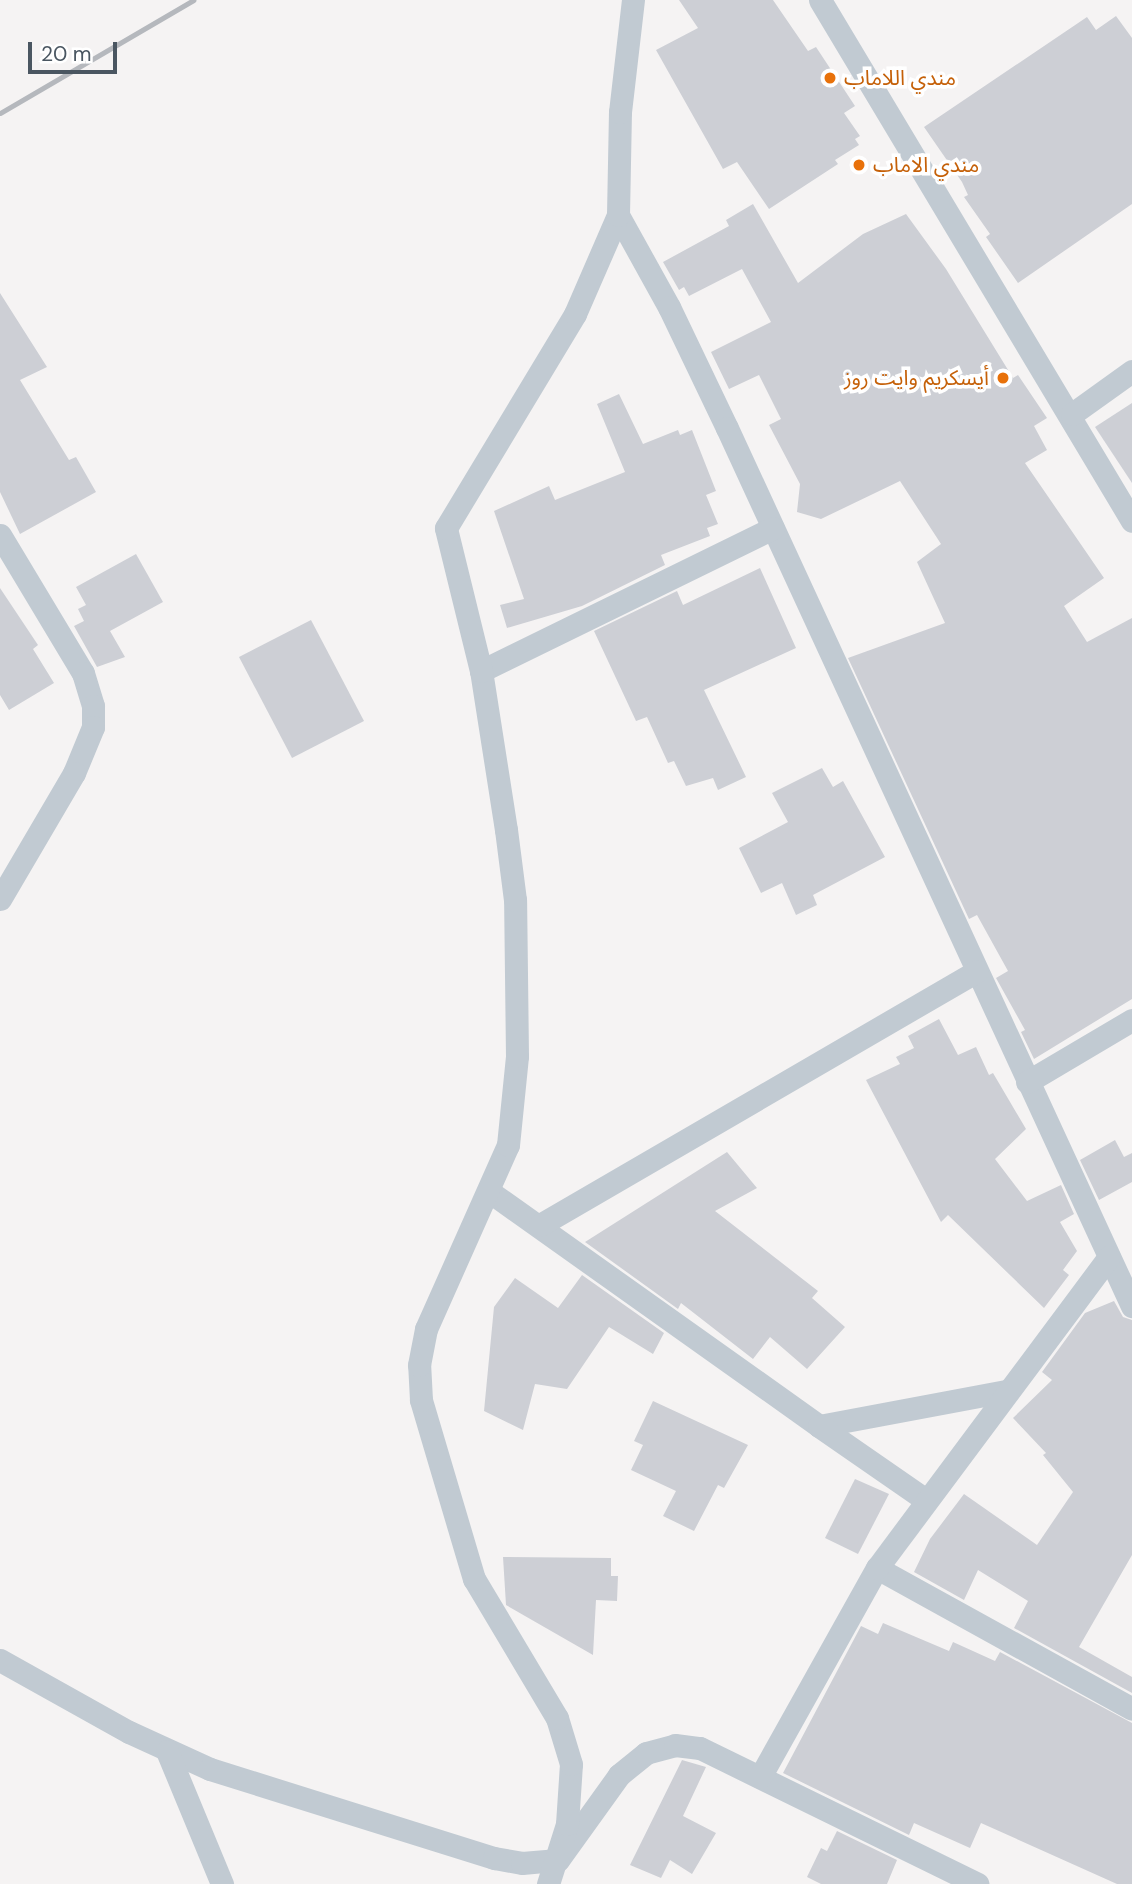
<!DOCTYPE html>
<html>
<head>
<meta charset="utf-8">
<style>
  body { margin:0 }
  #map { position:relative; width:1132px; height:1884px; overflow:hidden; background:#f5f3f3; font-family:"DM Sans","Noto Sans Arabic",sans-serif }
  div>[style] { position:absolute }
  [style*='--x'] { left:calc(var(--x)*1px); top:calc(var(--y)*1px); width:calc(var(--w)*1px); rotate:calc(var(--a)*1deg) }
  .building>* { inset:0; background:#cdcfd5 }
  .minor>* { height:23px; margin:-11.5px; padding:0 11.5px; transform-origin:11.5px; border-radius:11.5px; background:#c1cad2 }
  .rail>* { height:5px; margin:-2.5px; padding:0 2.5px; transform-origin:2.5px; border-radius:2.5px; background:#b5b8bd }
  .dots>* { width:19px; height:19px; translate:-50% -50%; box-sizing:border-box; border:4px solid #fff; border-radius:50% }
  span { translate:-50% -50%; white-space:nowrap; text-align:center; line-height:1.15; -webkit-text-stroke:7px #fff; paint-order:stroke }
  .food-label { font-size:21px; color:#c56008 }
  .left { translate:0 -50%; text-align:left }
  .right { translate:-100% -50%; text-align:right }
  .scale { position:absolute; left:28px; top:42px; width:89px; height:32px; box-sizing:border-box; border:4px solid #4a5661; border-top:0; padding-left:9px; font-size:21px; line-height:24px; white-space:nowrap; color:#4a5661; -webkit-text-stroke:5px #fff; paint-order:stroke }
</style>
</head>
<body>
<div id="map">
  <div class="building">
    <div style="clip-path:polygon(679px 0,773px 0,808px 51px,816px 47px,855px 106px,844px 113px,860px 136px,855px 139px,859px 145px,835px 160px,838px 164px,769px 209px,737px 162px,723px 169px,656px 50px,698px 28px)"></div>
    <div style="clip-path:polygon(1116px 16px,1132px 38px,1132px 204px,1018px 283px,986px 237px,990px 234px,964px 197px,968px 195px,962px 182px,924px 127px,1087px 17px,1096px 30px)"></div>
    <div style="clip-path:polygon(753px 204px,798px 283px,863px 234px,906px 214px,946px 269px,1013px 378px,1018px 375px,1047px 418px,1034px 426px,1047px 450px,1025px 463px,1104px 578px,1064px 606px,1087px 642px,1132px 618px,1132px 999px,1034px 1059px,1021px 1032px,1025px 1030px,996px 978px,1008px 971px,977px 915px,969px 919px,848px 658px,945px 623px,917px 562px,941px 544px,900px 481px,821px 519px,797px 512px,800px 484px,769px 425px,781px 419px,759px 375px,729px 389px,711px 352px,771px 322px,742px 269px,689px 296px,684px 287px,679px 290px,663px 262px,729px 226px,726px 220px)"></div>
    <div style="clip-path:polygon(0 293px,47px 367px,20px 380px,69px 460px,76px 457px,96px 492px,20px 534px,0 492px)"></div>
    <div style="clip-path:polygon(619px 394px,643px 444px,678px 430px,680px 435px,692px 430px,716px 491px,706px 495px,718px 524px,707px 528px,710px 536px,661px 555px,665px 565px,582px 606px,507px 628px,500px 605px,524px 599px,494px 511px,549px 486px,555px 500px,625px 472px,597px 404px)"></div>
    <div style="clip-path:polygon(1132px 403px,1132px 483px,1095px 427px)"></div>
    <div style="clip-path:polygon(136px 554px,163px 602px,110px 631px,125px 657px,97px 667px,74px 626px,84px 621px,78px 609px,86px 605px,76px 587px)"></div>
    <div style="clip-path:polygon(760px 568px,796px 648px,704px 690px,746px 777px,718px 790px,713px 778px,686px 786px,674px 761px,668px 763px,647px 717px,636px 721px,594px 631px,677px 591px,683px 605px)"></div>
    <div style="clip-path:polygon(0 588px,38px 645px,33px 649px,54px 683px,9px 710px,0 695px)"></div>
    <div style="clip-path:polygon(311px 620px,364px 721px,292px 758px,239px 657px)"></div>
    <div style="clip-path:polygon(822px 768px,833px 787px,843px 781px,885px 857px,813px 895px,817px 905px,796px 915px,782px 883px,761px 893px,739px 848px,788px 822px,772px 793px)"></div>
    <div style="clip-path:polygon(939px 1019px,958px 1055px,976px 1047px,989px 1075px,993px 1073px,1026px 1129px,995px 1159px,1027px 1201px,1061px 1185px,1074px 1214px,1060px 1222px,1077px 1251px,1063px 1270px,1069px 1275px,1044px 1308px,948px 1215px,941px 1222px,866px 1080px,900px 1064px,896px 1057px,914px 1048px,908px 1036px)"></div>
    <div style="clip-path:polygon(1115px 1140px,1124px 1157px,1132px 1153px,1132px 1182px,1099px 1200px,1080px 1160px)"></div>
    <div style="clip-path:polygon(727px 1152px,757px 1188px,715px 1211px,818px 1291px,812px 1298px,845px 1327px,807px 1369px,770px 1337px,753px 1359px,681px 1303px,678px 1309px,585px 1242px)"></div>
    <div style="clip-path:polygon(582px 1275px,664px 1333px,653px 1354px,609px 1327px,567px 1389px,535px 1384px,523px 1430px,484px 1411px,494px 1307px,515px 1278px,558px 1308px)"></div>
    <div style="clip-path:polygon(1114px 1301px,1123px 1317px,1132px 1320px,1132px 1555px,1079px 1647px,1132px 1677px,1132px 1693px,1014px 1628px,1028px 1601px,978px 1570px,964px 1600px,914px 1572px,930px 1539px,964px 1494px,1037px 1545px,1073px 1492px,1043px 1455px,1046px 1453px,1013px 1418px,1052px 1380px,1042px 1372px,1085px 1313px)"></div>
    <div style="clip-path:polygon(653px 1401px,748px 1445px,724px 1488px,718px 1485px,694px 1531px,663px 1516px,676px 1491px,631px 1470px,643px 1445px,634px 1441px)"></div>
    <div style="clip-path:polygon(855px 1479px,889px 1494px,858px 1554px,825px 1538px)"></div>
    <div style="clip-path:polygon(503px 1557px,611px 1558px,611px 1576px,618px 1576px,617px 1601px,596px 1600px,593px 1655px,506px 1605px)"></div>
    <div style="clip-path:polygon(883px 1623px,949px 1651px,953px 1642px,995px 1661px,1000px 1652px,1132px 1723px,1132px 1884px,1117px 1884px,981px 1823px,970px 1848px,914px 1823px,909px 1835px,783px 1773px,861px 1626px,878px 1634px)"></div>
    <div style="clip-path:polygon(682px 1760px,706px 1767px,683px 1816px,716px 1833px,692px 1874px,670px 1860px,661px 1878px,630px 1865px)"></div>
    <div style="clip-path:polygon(837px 1831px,897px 1860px,887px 1884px,821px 1884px,807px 1877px,821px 1848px,827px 1851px)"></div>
  </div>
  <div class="minor">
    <div style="--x:820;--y:0;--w:607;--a:59.08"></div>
    <div style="--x:618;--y:215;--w:105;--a:61"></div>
    <div style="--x:669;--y:307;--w:134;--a:64.4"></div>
    <div style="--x:727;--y:428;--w:967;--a:65.24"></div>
    <div style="--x:1072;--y:414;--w:74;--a:-35.6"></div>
    <div style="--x:0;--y:535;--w:161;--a:59"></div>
    <div style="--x:83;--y:673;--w:34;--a:73"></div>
    <div style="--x:93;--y:706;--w:21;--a:90"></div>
    <div style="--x:93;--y:727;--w:50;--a:112.4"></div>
    <div style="--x:74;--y:773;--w:146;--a:120.4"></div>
    <div style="--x:481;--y:671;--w:325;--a:-26.1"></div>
    <div style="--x:1027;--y:1082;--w:122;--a:-30.6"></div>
    <div style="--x:490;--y:1192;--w:404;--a:35.4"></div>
    <div style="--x:819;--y:1426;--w:190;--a:-10.6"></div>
    <div style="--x:540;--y:1225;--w:505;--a:-30.17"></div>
    <div style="--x:819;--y:1426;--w:130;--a:34.7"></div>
    <div style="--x:877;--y:1568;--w:291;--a:28.9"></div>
    <div style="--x:0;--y:1660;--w:148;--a:29.2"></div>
    <div style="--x:129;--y:1732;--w:89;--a:24.6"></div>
    <div style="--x:210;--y:1769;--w:298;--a:17.4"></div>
    <div style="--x:494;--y:1858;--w:28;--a:10"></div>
    <div style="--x:522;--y:1863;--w:36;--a:-5"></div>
    <div style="--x:558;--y:1860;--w:105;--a:-54.3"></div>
    <div style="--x:619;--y:1775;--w:35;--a:-39"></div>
    <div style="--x:646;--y:1753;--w:30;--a:-15"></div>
    <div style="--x:675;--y:1745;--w:25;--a:7"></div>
    <div style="--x:700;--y:1748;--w:309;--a:26.1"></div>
    <div style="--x:167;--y:1751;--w:144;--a:67.5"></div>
    <div style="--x:760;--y:1777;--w:240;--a:-60.8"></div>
    <div style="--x:877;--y:1568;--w:388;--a:-53.3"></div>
    <div style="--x:548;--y:1884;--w:63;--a:-72.4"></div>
    <div style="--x:567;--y:1824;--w:60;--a:-86.2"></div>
    <div style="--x:571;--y:1764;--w:48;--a:-106.9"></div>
    <div style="--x:557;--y:1718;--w:162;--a:-120.8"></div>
    <div style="--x:474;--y:1579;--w:187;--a:-106.5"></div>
    <div style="--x:421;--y:1400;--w:35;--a:-93"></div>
    <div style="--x:419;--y:1365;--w:37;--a:-79"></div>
    <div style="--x:426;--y:1329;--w:201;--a:-66"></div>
    <div style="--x:508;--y:1145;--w:89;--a:-84.2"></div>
    <div style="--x:517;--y:1056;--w:156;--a:-90.7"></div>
    <div style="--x:515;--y:900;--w:71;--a:-97.3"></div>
    <div style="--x:506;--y:830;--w:161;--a:-98.9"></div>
    <div style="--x:481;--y:671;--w:147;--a:-103.8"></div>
    <div style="--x:446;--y:528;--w:250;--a:-58.9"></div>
    <div style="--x:575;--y:314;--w:108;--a:-66.5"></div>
    <div style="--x:618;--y:215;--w:103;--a:-88.9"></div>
    <div style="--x:620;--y:112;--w:113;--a:-83.4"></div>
  </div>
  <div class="rail">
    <div style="--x:0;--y:113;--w:224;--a:-30.3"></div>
  </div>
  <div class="dots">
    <div style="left:830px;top:78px;background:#e8710a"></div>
    <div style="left:859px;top:165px;background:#e8710a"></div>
    <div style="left:1003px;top:378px;background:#e8710a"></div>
  </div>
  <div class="food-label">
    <span class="left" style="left:844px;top:78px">مندي اللاماب</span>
    <span class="left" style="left:873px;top:165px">مندي الاماب</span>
    <span class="right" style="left:989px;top:378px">أيسكريم وايت روز</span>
  </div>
  <div class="scale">20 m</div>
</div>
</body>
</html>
